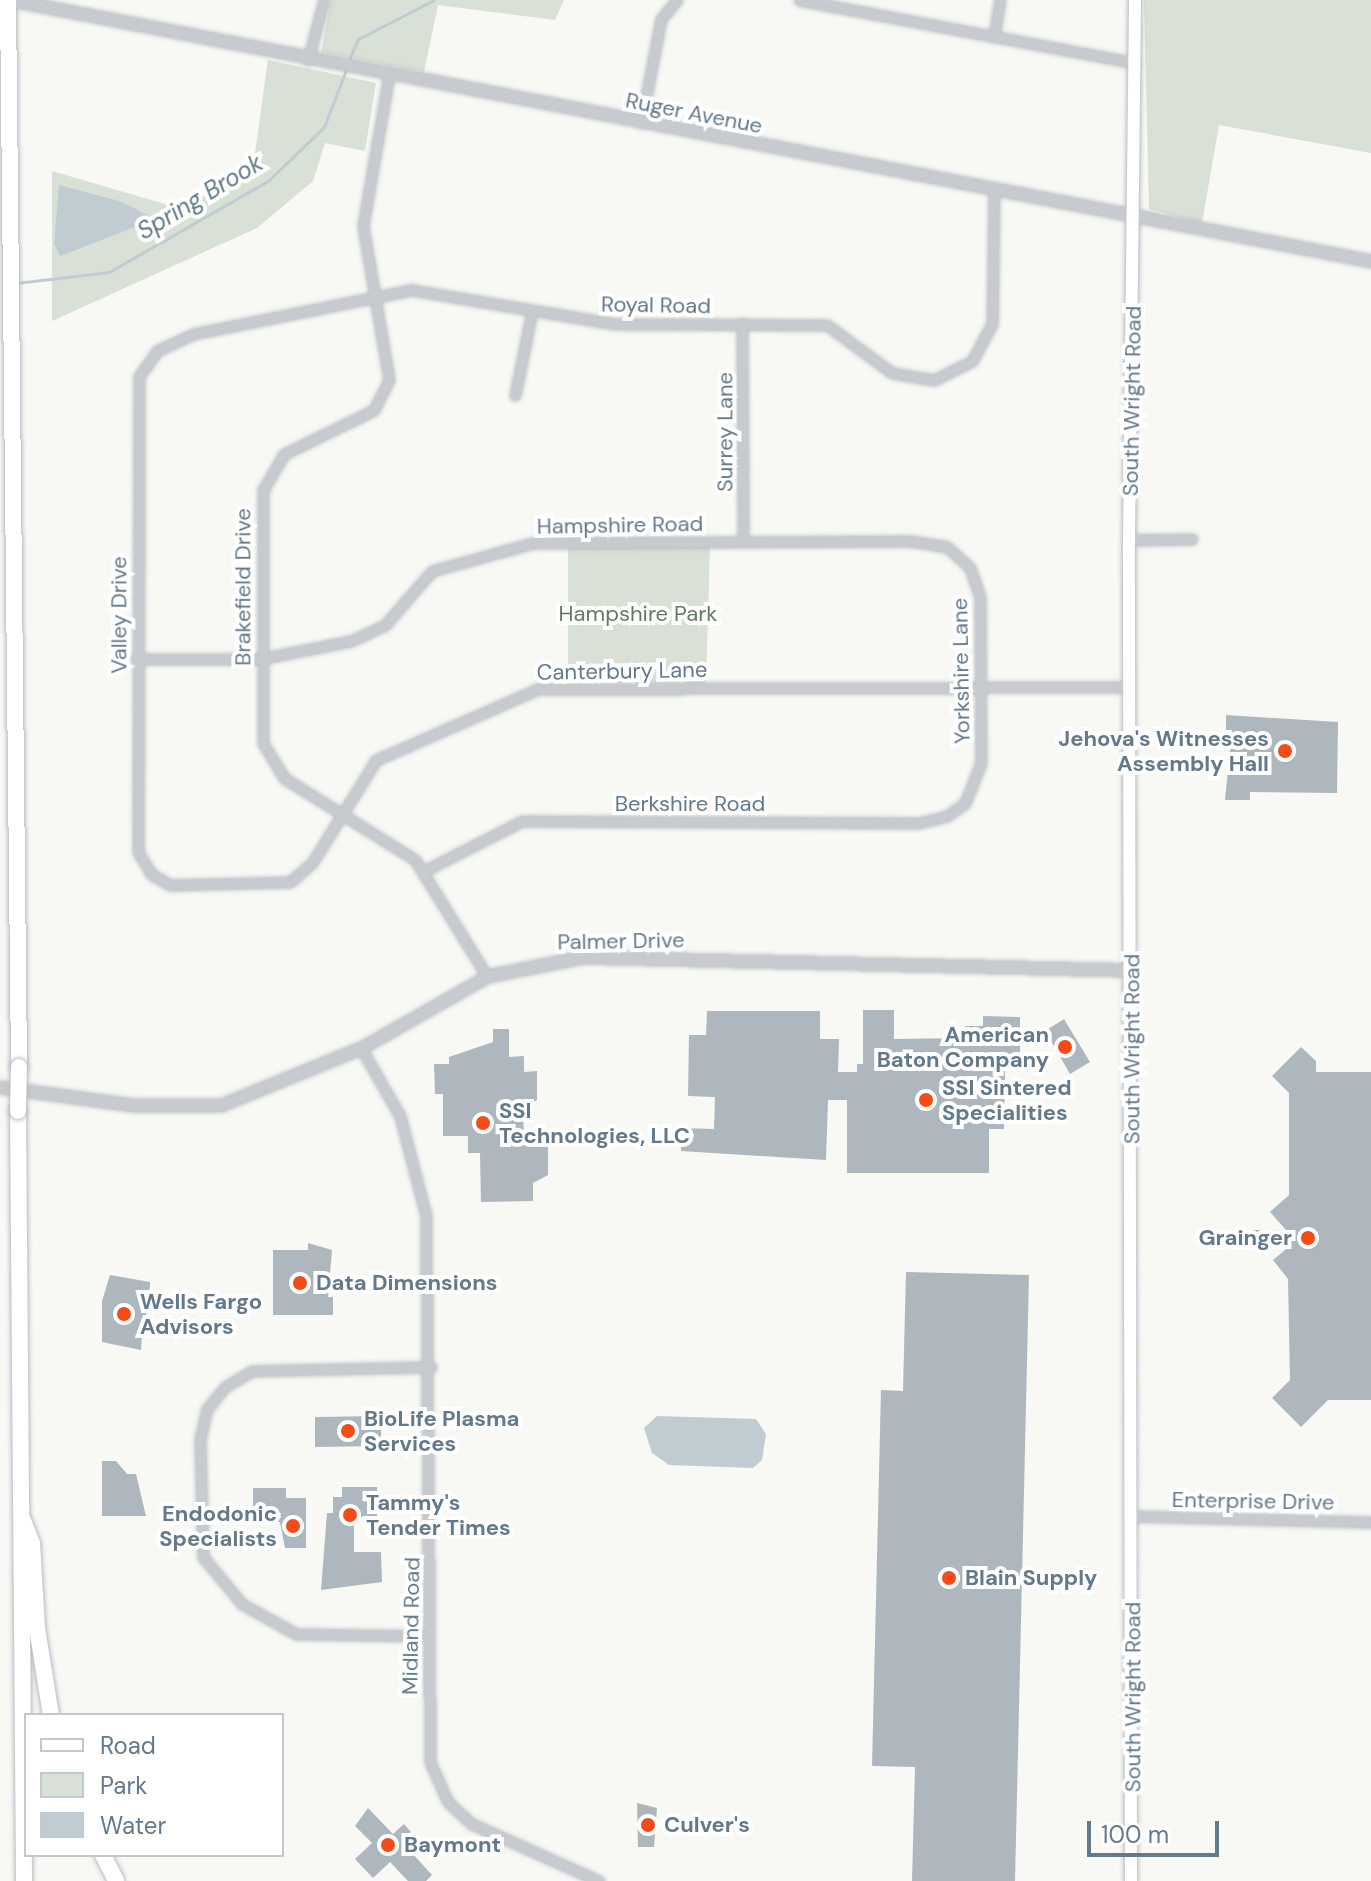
<!DOCTYPE html>
<html>
<head>
<meta charset="utf-8">
<style>
  body { margin:0 }
  #map { position:relative; width:1371px; height:1881px; overflow:hidden; background:#f8f8f5; font-family:"DM Sans",sans-serif }
  div>[style] { position:absolute }
  [style*='--x'] { left:calc(var(--x)*1px); top:calc(var(--y)*1px); width:calc(var(--w)*1px); rotate:calc(var(--a)*1deg) }
  .green>* { inset:0; background:#d9e0d5 }
  .water>* { inset:0; background:#c0ccd1 }
  .stream>* { height:3px; margin:-1.5px; padding:0 1.5px; transform-origin:1.5px; border-radius:1.5px; background:#c0ccd1 }
  .building>* { inset:0; background:#aeb7bd }
  .roads { filter:drop-shadow(0 0 2px #b7bdc2) drop-shadow(0 0 2px #b7bdc2) }
  .minor>* { height:9px; margin:-4.5px; padding:0 4.5px; transform-origin:4.5px; border-radius:4.5px; background:#c7cbcf }
  .tertiary>* { height:11px; margin:-5.5px; padding:0 5.5px; transform-origin:5.5px; border-radius:5.5px; background:#c7cbcf }
  .secondary>* { height:12px; margin:-6px; padding:0 6px; transform-origin:6px; border-radius:6px; background:#fff }
  .motorway>* { height:16px; margin:-8px; padding:0 8px; transform-origin:8px; border-radius:8px; background:#fff }
  .bridges { filter:drop-shadow(0 0 2px #b9bdc0) drop-shadow(0 0 2px #b9bdc0) }
  .motorway-bridge>* { height:16px; margin:-8px; padding:0 8px; transform-origin:8px; border-radius:8px; background:#fff }
  .dots>* { width:22px; height:22px; translate:-50% -50%; box-sizing:border-box; border:4px solid #fff; border-radius:50% }
  span { translate:-50% -50%; white-space:nowrap; text-align:center; line-height:1.15; -webkit-text-stroke:8px #fff; paint-order:stroke }
  .street-label { font-size:22px; color:#647989 }
  .park-label { font-size:22px; color:#657a60 }
  .poi-label { font-size:22px; color:#647989; font-weight:700 }
  .right { translate:-100% -50%; text-align:right }
  .left { translate:0 -50%; text-align:left }
  .water-label { font-size:24px; color:#5f7b84; font-style:italic }
  .legend { position:absolute; left:24px; top:1713px; width:260px; height:144px; box-sizing:border-box; background:#fff; border:2px solid #c1c9d0; margin:0; padding:10px 14px; list-style:none; font-size:24px; color:#647989 }
  .legend li { display:flex; align-items:center; gap:16px; height:40px }
  .legend b { width:40px; border:2px solid #c1c9d0 }
  .scale { position:absolute; left:1087px; top:1821px; width:132px; height:36px; box-sizing:border-box; border:4px solid #647989; border-top:0; padding-left:10px; font-size:24px; line-height:28px; white-space:nowrap; color:#647989; -webkit-text-stroke:6px #fff; paint-order:stroke }
</style>
</head>
<body>
<div id="map">
  <div class="green">
    <div style="clip-path:polygon(331px 0,564px 0,555px 20px,438px 5px,424px 72px,321px 52px)"></div>
    <div style="clip-path:polygon(1144px 0,1371px 0,1371px 153px,1219px 125px,1202px 223px,1149px 209px)"></div>
    <div style="clip-path:polygon(268px 60px,376px 83px,365px 151px,325px 143px,313px 181px,257px 228px,52px 321px,52px 171px,182px 209px,253px 167px)"></div>
    <div style="clip-path:polygon(568px 544px,710px 545px,706px 684px,568px 683px)"></div>
  </div>
  <div class="water">
    <div style="clip-path:polygon(59px 185px,119px 201px,148px 215px,148px 222px,60px 256px,54px 244px)"></div>
    <div style="clip-path:polygon(657px 1416px,756px 1419px,766px 1434px,762px 1460px,753px 1468px,669px 1465px,652px 1453px,644px 1428px)"></div>
  </div>
  <div class="stream">
    <div style="--x:349;--y:60;--w:23;--a:-67"></div>
    <div style="--x:358;--y:39;--w:85;--a:-27.2"></div>
    <div style="--x:16;--y:283;--w:94;--a:-6.7"></div>
    <div style="--x:109;--y:272;--w:183;--a:-29.8"></div>
    <div style="--x:268;--y:181;--w:78;--a:-44"></div>
    <div style="--x:324;--y:127;--w:64;--a:-69"></div>
  </div>
  <div class="building">
    <div style="clip-path:polygon(1226px 715px,1338px 722px,1337px 793px,1250px 792px,1250px 800px,1225px 800px,1232px 730px,1226px 730px)"></div>
    <div style="clip-path:polygon(863px 1010px,894px 1010px,894px 1039px,963px 1038px,965px 1026px,983px 1026px,983px 1016px,1020px 1017px,1020px 1069px,1005px 1069px,1004px 1129px,989px 1129px,989px 1173px,847px 1173px,847px 1100px,828px 1100px,826px 1160px,681px 1151px,682px 1128px,714px 1129px,715px 1097px,688px 1096px,689px 1035px,706px 1035px,707px 1011px,820px 1011px,820px 1039px,839px 1039px,838px 1072px,857px 1072px,857px 1064px,863px 1064px)"></div>
    <div style="clip-path:polygon(1064px 1019px,1090px 1062px,1070px 1074px,1045px 1031px)"></div>
    <div style="clip-path:polygon(493px 1029px,509px 1029px,509px 1057px,524px 1056px,524px 1072px,537px 1071px,537px 1100px,523px 1109px,524px 1142px,548px 1142px,548px 1175px,533px 1183px,533px 1201px,481px 1202px,480px 1153px,468px 1153px,468px 1136px,443px 1136px,443px 1094px,435px 1094px,434px 1064px,449px 1064px,449px 1057px,493px 1042px)"></div>
    <div style="clip-path:polygon(1301px 1047px,1316px 1061px,1316px 1072px,1371px 1072px,1371px 1400px,1328px 1400px,1301px 1427px,1272px 1398px,1290px 1380px,1288px 1279px,1273px 1260px,1291px 1245px,1245px 1245px,1245px 1230px,1286px 1230px,1270px 1212px,1289px 1195px,1289px 1093px,1272px 1076px)"></div>
    <div style="clip-path:polygon(308px 1243px,332px 1250px,328px 1297px,333px 1297px,333px 1315px,273px 1315px,273px 1250px,308px 1250px)"></div>
    <div style="clip-path:polygon(906px 1272px,1029px 1275px,1015px 1881px,912px 1881px,915px 1767px,872px 1766px,881px 1390px,903px 1391px)"></div>
    <div style="clip-path:polygon(110px 1275px,150px 1282px,151px 1311px,143px 1317px,141px 1350px,102px 1342px,102px 1301px)"></div>
    <div style="clip-path:polygon(381px 1416px,381px 1446px,315px 1447px,315px 1417px)"></div>
    <div style="clip-path:polygon(102px 1461px,116px 1461px,127px 1474px,136px 1474px,146px 1516px,102px 1516px)"></div>
    <div style="clip-path:polygon(342px 1487px,377px 1487px,377px 1517px,354px 1517px,354px 1552px,381px 1552px,382px 1582px,321px 1590px,327px 1513px,333px 1513px,333px 1497px,342px 1497px)"></div>
    <div style="clip-path:polygon(253px 1488px,286px 1488px,286px 1498px,306px 1498px,306px 1548px,285px 1548px,280px 1522px,253px 1521px)"></div>
    <div style="clip-path:polygon(637px 1803px,657px 1808px,654px 1847px,638px 1847px)"></div>
    <div style="clip-path:polygon(368px 1808px,393px 1834px,404px 1824px,411px 1832px,401px 1841px,432px 1875px,426px 1881px,408px 1881px,390px 1862px,373px 1878px,355px 1859px,372px 1843px,355px 1826px)"></div>
  </div>
  <div class="roads">
    <div class="minor">
      <div style="--x:799;--y:0;--w:343;--a:10.6"></div>
      <div style="--x:994;--y:37;--w:37;--a:-81"></div>
      <div style="--x:308;--y:60;--w:62;--a:-75.1"></div>
      <div style="--x:389;--y:75;--w:153;--a:99.8"></div>
      <div style="--x:363;--y:226;--w:156;--a:80.4"></div>
      <div style="--x:389;--y:380;--w:34;--a:117"></div>
      <div style="--x:374;--y:410;--w:100;--a:153.9"></div>
      <div style="--x:284;--y:454;--w:42;--a:120.3"></div>
      <div style="--x:263;--y:490;--w:253;--a:90"></div>
      <div style="--x:263;--y:743;--w:41;--a:59"></div>
      <div style="--x:284;--y:778;--w:155;--a:32"></div>
      <div style="--x:415;--y:860;--w:137;--a:58.2"></div>
      <div style="--x:641;--y:123;--w:106;--a:-79.1"></div>
      <div style="--x:661;--y:19;--w:25;--a:-50"></div>
      <div style="--x:994;--y:189;--w:135;--a:90.8"></div>
      <div style="--x:992;--y:324;--w:42;--a:118.4"></div>
      <div style="--x:972;--y:361;--w:42;--a:153.4"></div>
      <div style="--x:934;--y:380;--w:43;--a:-170.5"></div>
      <div style="--x:892;--y:373;--w:81;--a:-143.6"></div>
      <div style="--x:827;--y:325;--w:212;--a:-179.7"></div>
      <div style="--x:615;--y:324;--w:207;--a:-170.5"></div>
      <div style="--x:411;--y:290;--w:222;--a:168.6"></div>
      <div style="--x:193;--y:334;--w:38;--a:155"></div>
      <div style="--x:158;--y:350;--w:32;--a:126"></div>
      <div style="--x:139;--y:376;--w:476;--a:90.1"></div>
      <div style="--x:138;--y:852;--w:26;--a:59"></div>
      <div style="--x:151;--y:874;--w:22;--a:30"></div>
      <div style="--x:170;--y:885;--w:120;--a:-1.4"></div>
      <div style="--x:290;--y:882;--w:29;--a:-41"></div>
      <div style="--x:312;--y:863;--w:121;--a:-58.1"></div>
      <div style="--x:376;--y:760;--w:177;--a:-23.7"></div>
      <div style="--x:538;--y:689;--w:592;--a:-0.19"></div>
      <div style="--x:742;--y:323;--w:218;--a:89.7"></div>
      <div style="--x:515;--y:395;--w:86;--a:-78.6"></div>
      <div style="--x:1129;--y:540;--w:63;--a:-0.9"></div>
      <div style="--x:136;--y:659;--w:124;--a:0"></div>
      <div style="--x:260;--y:659;--w:93;--a:-11.2"></div>
      <div style="--x:351;--y:641;--w:38;--a:-25"></div>
      <div style="--x:385;--y:625;--w:72;--a:-49"></div>
      <div style="--x:432;--y:571;--w:105;--a:-15.5"></div>
      <div style="--x:533;--y:543;--w:377;--a:-0.3"></div>
      <div style="--x:910;--y:541;--w:37;--a:9"></div>
      <div style="--x:947;--y:547;--w:31;--a:42"></div>
      <div style="--x:970;--y:568;--w:31;--a:71"></div>
      <div style="--x:980;--y:597;--w:166;--a:89.7"></div>
      <div style="--x:981;--y:763;--w:43;--a:111.8"></div>
      <div style="--x:965;--y:803;--w:22;--a:144"></div>
      <div style="--x:947;--y:816;--w:30;--a:166"></div>
      <div style="--x:918;--y:823;--w:396;--a:-179.7"></div>
      <div style="--x:522;--y:821;--w:110;--a:153"></div>
      <div style="--x:361;--y:1048;--w:78;--a:60.2"></div>
      <div style="--x:400;--y:1116;--w:103;--a:75.4"></div>
      <div style="--x:426;--y:1216;--w:546;--a:89.58"></div>
      <div style="--x:430;--y:1762;--w:44;--a:65.8"></div>
      <div style="--x:448;--y:1802;--w:33;--a:43"></div>
      <div style="--x:472;--y:1824;--w:139;--a:24.2"></div>
      <div style="--x:1134;--y:1516;--w:237;--a:1.5"></div>
      <div style="--x:428;--y:1636;--w:132;--a:-179.1"></div>
      <div style="--x:296;--y:1634;--w:62;--a:-150.9"></div>
      <div style="--x:242;--y:1604;--w:61;--a:-129.7"></div>
      <div style="--x:203;--y:1557;--w:118;--a:-91.5"></div>
      <div style="--x:200;--y:1439;--w:31;--a:-77"></div>
      <div style="--x:207;--y:1409;--w:28;--a:-51"></div>
      <div style="--x:225;--y:1387;--w:31;--a:-31"></div>
      <div style="--x:252;--y:1371;--w:179;--a:-1.3"></div>
    </div>
    <div class="tertiary">
      <div style="--x:11;--y:0;--w:1385;--a:10.86"></div>
      <div style="--x:0;--y:1087;--w:134;--a:7.7"></div>
      <div style="--x:133;--y:1105;--w:88;--a:0"></div>
      <div style="--x:221;--y:1105;--w:151;--a:-22.2"></div>
      <div style="--x:361;--y:1048;--w:145;--a:-29.7"></div>
      <div style="--x:487;--y:976;--w:97;--a:-11.3"></div>
      <div style="--x:582;--y:957;--w:550;--a:1.35"></div>
    </div>
    <div class="secondary">
      <div style="--x:1131;--y:1881;--w:1341;--a:-90.09"></div>
      <div style="--x:1129;--y:540;--w:540;--a:-89.36"></div>
    </div>
    <div class="motorway">
      <div style="--x:8;--y:0;--w:1067;--a:89.41"></div>
      <div style="--x:18;--y:1111;--w:770;--a:89.55"></div>
      <div style="--x:23;--y:1520;--w:25;--a:69"></div>
      <div style="--x:32;--y:1543;--w:85;--a:86.6"></div>
      <div style="--x:37;--y:1628;--w:88;--a:80.9"></div>
      <div style="--x:103;--y:1855;--w:29;--a:63"></div>
    </div>
  </div>
  <div class="bridges">
    <div class="motorway-bridge">
      <div style="--x:18;--y:1111;--w:44;--a:-88.7"></div>
    </div>
  </div>
  <div class="dots">
    <div style="left:1285px;top:751px;background:#f44b19"></div>
    <div style="left:1065px;top:1047px;background:#f44b19"></div>
    <div style="left:926px;top:1100px;background:#f44b19"></div>
    <div style="left:483px;top:1123px;background:#f44b19"></div>
    <div style="left:1308px;top:1238px;background:#f44b19"></div>
    <div style="left:300px;top:1283px;background:#f44b19"></div>
    <div style="left:124px;top:1314px;background:#f44b19"></div>
    <div style="left:348px;top:1431px;background:#f44b19"></div>
    <div style="left:350px;top:1515px;background:#f44b19"></div>
    <div style="left:293px;top:1526px;background:#f44b19"></div>
    <div style="left:949px;top:1578px;background:#f44b19"></div>
    <div style="left:648px;top:1825px;background:#f44b19"></div>
    <div style="left:388px;top:1845px;background:#f44b19"></div>
  </div>
  <div class="street-label">
    <span style="left:694px;top:113px;rotate:11deg">Ruger Avenue</span>
    <span style="left:656px;top:305px;rotate:1deg">Royal Road</span>
    <span style="left:1132px;top:401px;rotate:-89deg">South Wright Road</span>
    <span style="left:725px;top:432px;rotate:-90deg">Surrey Lane</span>
    <span style="left:620px;top:525px;rotate:-1deg">Hampshire Road</span>
    <span style="left:243px;top:587px;rotate:-90deg">Brakefield Drive</span>
    <span style="left:119px;top:615px;rotate:-90deg">Valley Drive</span>
    <span style="left:622px;top:671px;rotate:-1deg">Canterbury Lane</span>
    <span style="left:961px;top:671px;rotate:-91deg">Yorkshire Lane</span>
    <span style="left:690px;top:804px">Berkshire Road</span>
    <span style="left:621px;top:941px;rotate:-1deg">Palmer Drive</span>
    <span style="left:1132px;top:1049px;rotate:-90deg">South Wright Road</span>
    <span style="left:1253px;top:1501px;rotate:1deg">Enterprise Drive</span>
    <span style="left:411px;top:1626px;rotate:-89deg">Midland Road</span>
    <span style="left:1133px;top:1697px;rotate:-90deg">South Wright Road</span>
  </div>
  <div class="park-label">
    <span style="left:638px;top:614px">Hampshire Park</span>
  </div>
  <div class="poi-label">
    <span class="right" style="left:1269px;top:751px">Jehova's Witnesses<br>Assembly Hall</span>
    <span class="right" style="left:1049px;top:1047px">American<br>Baton Company</span>
    <span class="left" style="left:942px;top:1100px">SSI Sintered<br>Specialities</span>
    <span class="left" style="left:499px;top:1123px">SSI<br>Technologies, LLC</span>
    <span class="right" style="left:1292px;top:1238px">Grainger</span>
    <span class="left" style="left:316px;top:1283px">Data Dimensions</span>
    <span class="left" style="left:140px;top:1314px">Wells Fargo<br>Advisors</span>
    <span class="left" style="left:364px;top:1431px">BioLife Plasma<br>Services</span>
    <span class="left" style="left:366px;top:1515px">Tammy's<br>Tender Times</span>
    <span class="right" style="left:277px;top:1526px">Endodonic<br>Specialists</span>
    <span class="left" style="left:965px;top:1578px">Blain Supply</span>
    <span class="left" style="left:664px;top:1825px">Culver's</span>
    <span class="left" style="left:404px;top:1845px">Baymont</span>
  </div>
  <div class="water-label">
    <span style="left:200px;top:197px;rotate:-31deg">Spring Brook</span>
  </div>
  <ul class="legend">
  <li><b style="height:10px;background:#fff"></b>Road</li>
  <li><b style="height:22px;background:#d9e0d5"></b>Park</li>
  <li><b style="height:22px;background:#c0ccd1"></b>Water</li>
  </ul>
  <div class="scale">100 m</div>
</div>
</body>
</html>
